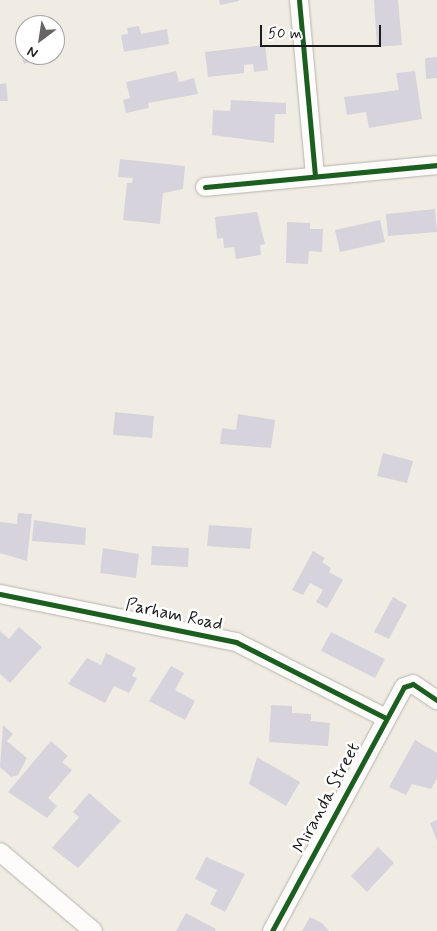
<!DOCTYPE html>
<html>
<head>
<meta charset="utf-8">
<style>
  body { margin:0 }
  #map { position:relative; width:437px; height:931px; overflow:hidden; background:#f1ece3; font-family:Mynerve,sans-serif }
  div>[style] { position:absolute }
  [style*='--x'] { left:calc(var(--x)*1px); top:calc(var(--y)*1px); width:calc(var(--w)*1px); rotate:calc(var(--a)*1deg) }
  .building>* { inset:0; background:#d7d3dc }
  .roads { filter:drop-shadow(0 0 1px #b6b3ad) drop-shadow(0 0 1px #b6b3ad) }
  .minor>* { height:18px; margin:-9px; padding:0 9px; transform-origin:9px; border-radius:9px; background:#fdfcfb }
  .cycleway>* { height:5px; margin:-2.5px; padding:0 2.5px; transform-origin:2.5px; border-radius:2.5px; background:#1b5e20 }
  span { translate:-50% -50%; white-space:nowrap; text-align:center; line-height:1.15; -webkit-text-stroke:5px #fff; paint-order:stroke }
  .street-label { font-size:18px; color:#1c1c1c }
  .north { position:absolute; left:15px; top:15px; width:50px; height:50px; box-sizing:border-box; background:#fff; border:1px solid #a4a4a4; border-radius:50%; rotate:211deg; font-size:14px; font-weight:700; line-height:20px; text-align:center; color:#1c1c1c }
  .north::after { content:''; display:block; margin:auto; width:18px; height:22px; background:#676562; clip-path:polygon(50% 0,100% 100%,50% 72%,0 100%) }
  .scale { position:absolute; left:260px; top:25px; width:121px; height:22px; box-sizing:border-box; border:2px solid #1c1c1c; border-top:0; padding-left:6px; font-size:15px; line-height:18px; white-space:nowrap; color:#1c1c1c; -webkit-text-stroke:4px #fff; paint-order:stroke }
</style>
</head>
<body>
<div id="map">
  <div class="building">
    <div style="clip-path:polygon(219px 0,239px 0,239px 1px,220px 5px)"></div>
    <div style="clip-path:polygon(374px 0,398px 0,402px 45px,377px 47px)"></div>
    <div style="clip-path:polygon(47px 19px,49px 25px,28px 25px)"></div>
    <div style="clip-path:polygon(139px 26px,141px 34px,167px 29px,169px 44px,124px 52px,121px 35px,128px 34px,127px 28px)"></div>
    <div style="clip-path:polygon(25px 36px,25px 55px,51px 55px,24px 64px,16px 39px)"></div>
    <div style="clip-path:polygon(265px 45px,268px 70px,254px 72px,253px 64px,244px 65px,244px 73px,208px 77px,205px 52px)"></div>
    <div style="clip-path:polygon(437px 57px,437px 78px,426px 79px,425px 58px)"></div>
    <div style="clip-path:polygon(176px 71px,179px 82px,194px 78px,198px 94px,148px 103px,149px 108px,126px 113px,123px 100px,130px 98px,126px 82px)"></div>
    <div style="clip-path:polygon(415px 71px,422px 119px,369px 128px,366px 112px,347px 115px,344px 97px,399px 90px,396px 73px)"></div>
    <div style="clip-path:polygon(6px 83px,8px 101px,0 101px,0 84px)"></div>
    <div style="clip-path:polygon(231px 100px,286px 103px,286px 114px,275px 114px,274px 143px,212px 135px,213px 110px,230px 111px)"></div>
    <div style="clip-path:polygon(120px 159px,185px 166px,183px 189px,163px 193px,160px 224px,123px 220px,127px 183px,132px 183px,133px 178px,118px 177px)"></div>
    <div style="clip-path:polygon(435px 209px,437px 232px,388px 236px,386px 214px)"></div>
    <div style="clip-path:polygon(257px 212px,265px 244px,260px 245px,261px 255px,236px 259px,234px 247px,224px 248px,223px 238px,217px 239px,215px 217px)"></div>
    <div style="clip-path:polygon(380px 220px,385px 242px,340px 252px,335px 230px)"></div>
    <div style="clip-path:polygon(287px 222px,310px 223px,310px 229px,323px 229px,322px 252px,309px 251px,308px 264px,286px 263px)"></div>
    <div style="clip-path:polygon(115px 412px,154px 416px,152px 438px,113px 435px)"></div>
    <div style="clip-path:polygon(238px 414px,275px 420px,271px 448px,220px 444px,222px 428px,236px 430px)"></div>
    <div style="clip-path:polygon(383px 453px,413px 461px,407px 483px,377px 476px)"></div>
    <div style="clip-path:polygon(18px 513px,32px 514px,27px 561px,0 553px,0 522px,17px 524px)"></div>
    <div style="clip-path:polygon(34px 520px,86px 528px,85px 545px,32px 541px)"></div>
    <div style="clip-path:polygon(209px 525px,252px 528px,250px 549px,207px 546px)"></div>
    <div style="clip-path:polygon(152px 546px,189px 548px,188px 567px,151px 565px)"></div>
    <div style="clip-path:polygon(103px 548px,139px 554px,136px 578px,100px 573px)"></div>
    <div style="clip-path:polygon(313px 551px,325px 558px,322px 562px,331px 568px,329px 572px,343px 580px,327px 608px,316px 602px,323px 590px,310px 583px,303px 595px,292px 590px)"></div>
    <div style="clip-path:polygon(393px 597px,407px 605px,389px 639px,374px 632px)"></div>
    <div style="clip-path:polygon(19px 627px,42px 647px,10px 683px,0 674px,0 631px,9px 639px)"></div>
    <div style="clip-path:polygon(331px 632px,385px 659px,375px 678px,321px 651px)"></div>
    <div style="clip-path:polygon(106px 653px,136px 668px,132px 676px,137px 678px,129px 693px,114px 686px,105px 703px,68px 684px,87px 658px,101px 665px)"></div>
    <div style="clip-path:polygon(171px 666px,184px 673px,175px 690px,195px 701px,185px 720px,149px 701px)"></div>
    <div style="clip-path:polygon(271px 705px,292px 706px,292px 713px,311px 714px,311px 721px,330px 723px,328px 746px,269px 742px)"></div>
    <div style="clip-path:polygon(3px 725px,13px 734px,7px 741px,27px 758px,18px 775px,11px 777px,0 767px)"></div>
    <div style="clip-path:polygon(415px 740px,437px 753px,437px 779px,431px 789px,412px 784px,406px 795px,389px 787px)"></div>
    <div style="clip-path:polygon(51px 741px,68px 756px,62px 762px,72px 770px,48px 798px,57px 806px,47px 818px,8px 792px)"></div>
    <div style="clip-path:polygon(257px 757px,300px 782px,286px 806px,249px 784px)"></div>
    <div style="clip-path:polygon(89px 793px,121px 821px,78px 868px,52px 848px,79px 817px,73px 812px)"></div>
    <div style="clip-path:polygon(437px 820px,437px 841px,430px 823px)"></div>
    <div style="clip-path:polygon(378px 847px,394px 863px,367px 892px,351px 876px)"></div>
    <div style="clip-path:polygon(206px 857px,245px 874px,225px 912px,210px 904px,217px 890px,195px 879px)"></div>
    <div style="clip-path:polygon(186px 913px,216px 929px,215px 931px,176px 931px)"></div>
    <div style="clip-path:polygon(310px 917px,322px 923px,329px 931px,302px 931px)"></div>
  </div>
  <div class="roads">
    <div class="minor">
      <div style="--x:299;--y:0;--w:177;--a:84.8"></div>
      <div style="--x:205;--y:187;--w:233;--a:-5.4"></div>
      <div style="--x:0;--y:594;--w:241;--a:11.5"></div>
      <div style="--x:236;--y:642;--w:168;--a:26.9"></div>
      <div style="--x:0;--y:852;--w:122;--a:40.3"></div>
      <div style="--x:272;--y:931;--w:277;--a:-61.6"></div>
      <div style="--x:404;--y:687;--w:9;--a:-18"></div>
      <div style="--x:413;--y:684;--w:29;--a:34"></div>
    </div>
  </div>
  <div class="cycleway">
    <div style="--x:299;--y:0;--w:177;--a:84.8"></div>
    <div style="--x:205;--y:187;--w:233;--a:-5.4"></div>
    <div style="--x:0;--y:594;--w:241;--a:11.5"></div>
    <div style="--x:236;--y:642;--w:168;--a:26.9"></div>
    <div style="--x:272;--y:931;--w:277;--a:-61.6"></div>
    <div style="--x:404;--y:687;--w:9;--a:-18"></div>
    <div style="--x:413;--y:684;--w:29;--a:34"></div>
  </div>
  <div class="street-label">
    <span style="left:174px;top:615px;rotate:12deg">Parham Road</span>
    <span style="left:327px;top:798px;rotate:-62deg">Miranda Street</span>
  </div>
  <div class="north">N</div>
  <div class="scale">50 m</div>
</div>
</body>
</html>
